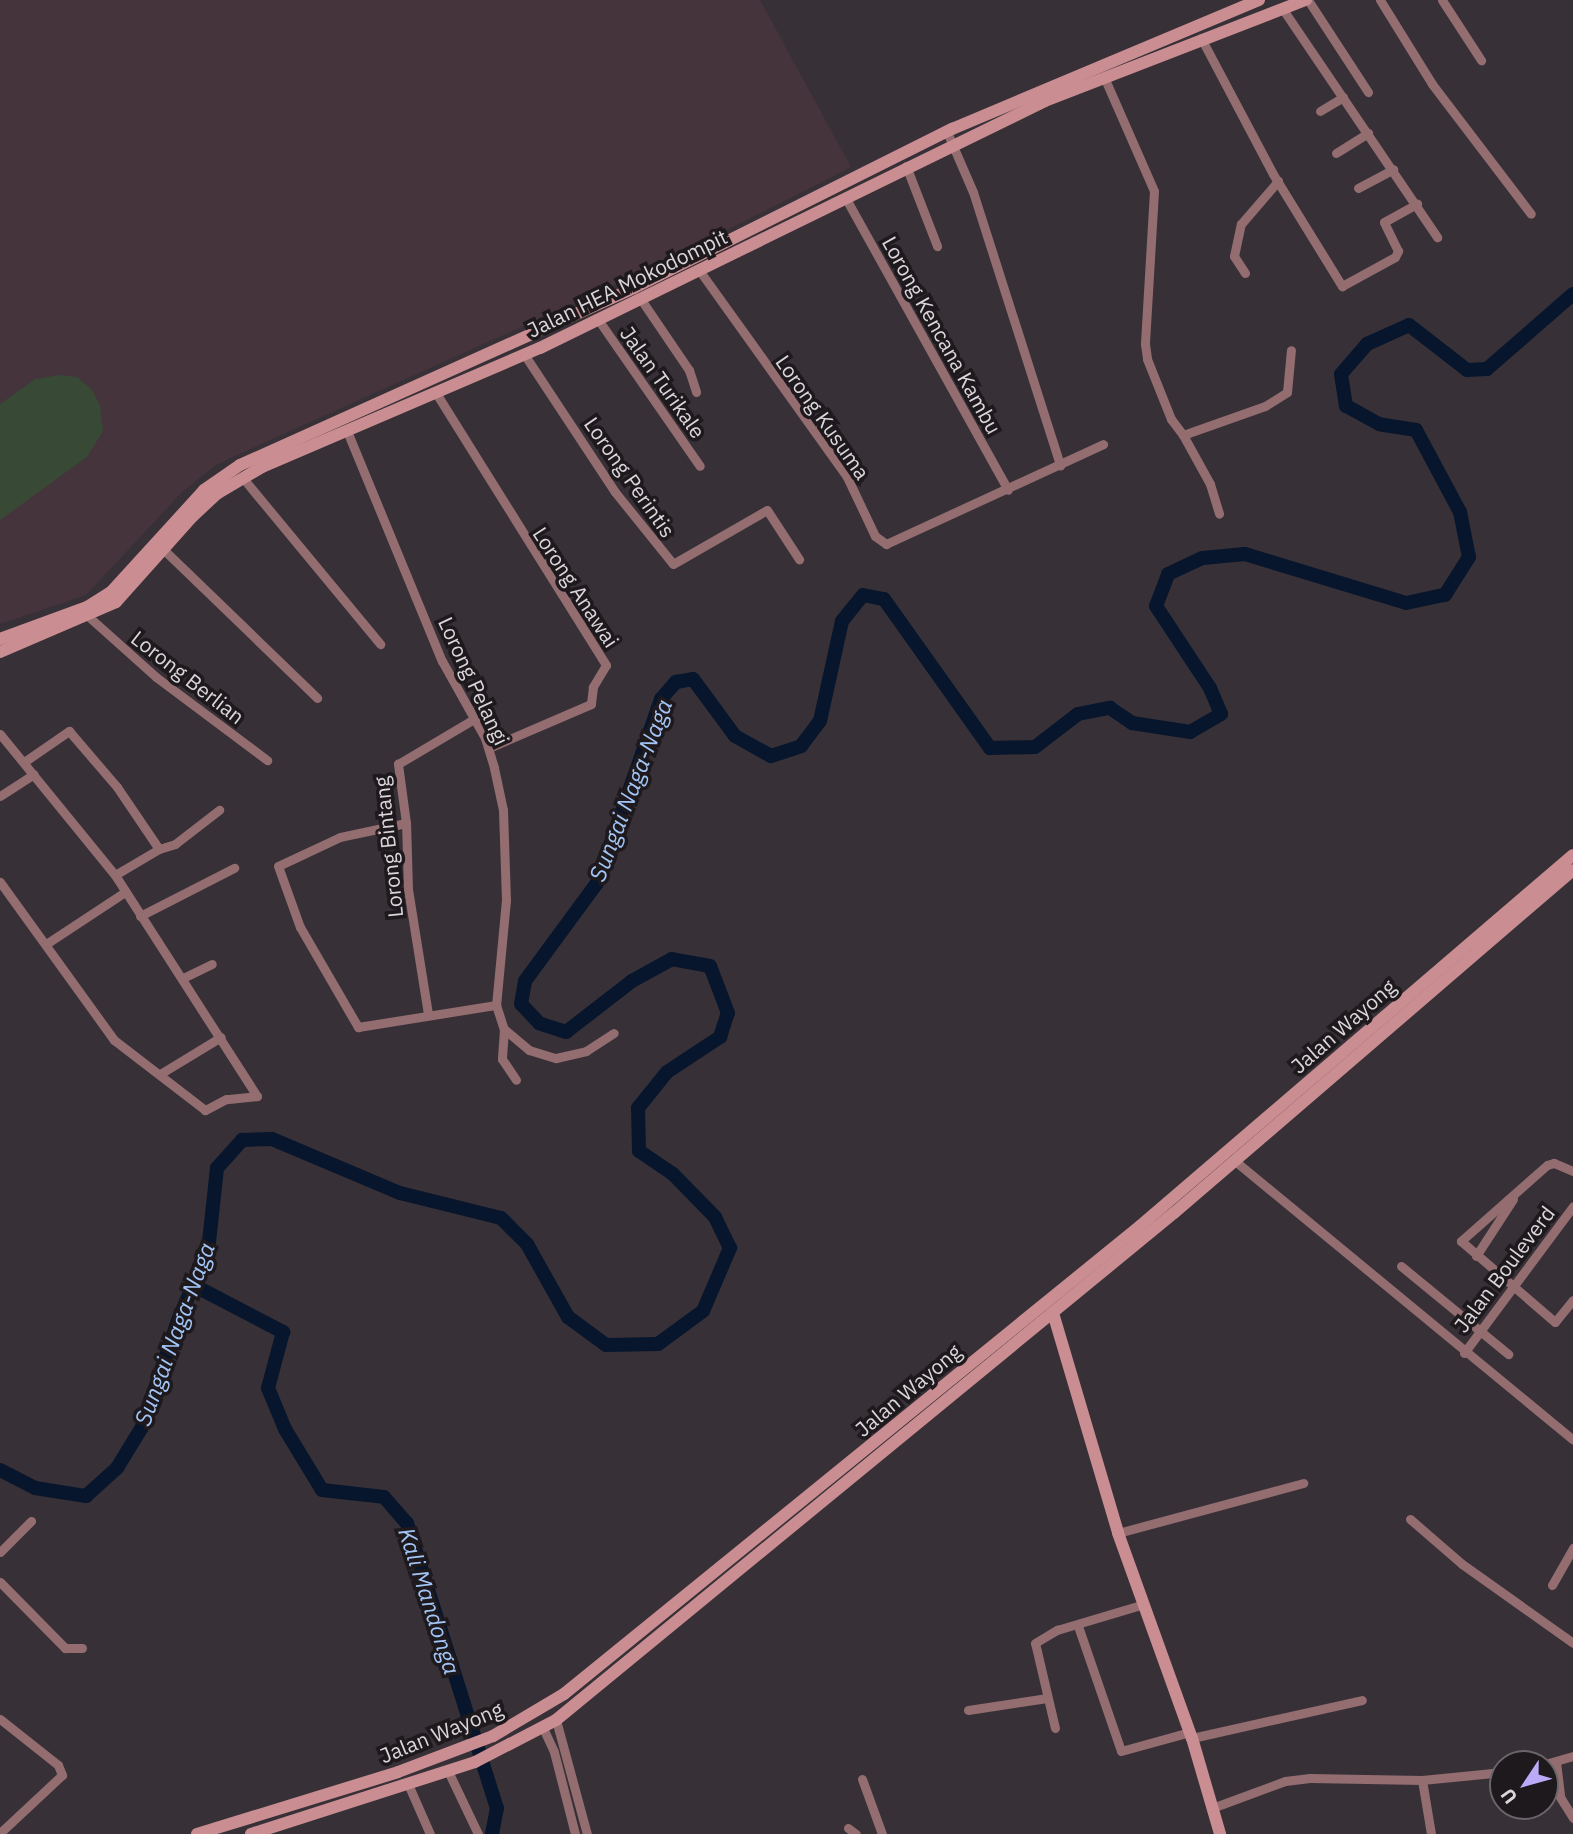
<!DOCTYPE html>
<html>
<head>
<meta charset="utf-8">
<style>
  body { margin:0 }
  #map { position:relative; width:1573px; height:1834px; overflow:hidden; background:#373037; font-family:"IBM Plex Sans",sans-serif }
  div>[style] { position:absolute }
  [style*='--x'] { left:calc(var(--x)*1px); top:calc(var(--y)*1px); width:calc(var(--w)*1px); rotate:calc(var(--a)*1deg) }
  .education>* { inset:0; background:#46343d }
  .green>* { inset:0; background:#384935 }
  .river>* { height:14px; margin:-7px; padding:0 7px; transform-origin:7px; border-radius:7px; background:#07162c }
  .street>* { height:9px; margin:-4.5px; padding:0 4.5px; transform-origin:4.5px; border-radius:4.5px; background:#936d70 }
  .secondary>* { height:12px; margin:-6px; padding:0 6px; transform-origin:6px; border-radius:6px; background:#ca8e92 }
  span { translate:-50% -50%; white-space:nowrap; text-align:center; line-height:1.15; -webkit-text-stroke:7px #1d191c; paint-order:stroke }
  .street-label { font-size:21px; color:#dbd6da }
  .water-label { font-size:23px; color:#a3c5f6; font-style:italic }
  .north { position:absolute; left:1489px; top:1750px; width:70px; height:70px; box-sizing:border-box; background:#1d191c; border:2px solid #696568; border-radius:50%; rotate:234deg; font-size:19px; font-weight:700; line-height:28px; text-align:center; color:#dbd6da }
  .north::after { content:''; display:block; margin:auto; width:24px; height:32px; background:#baaaf7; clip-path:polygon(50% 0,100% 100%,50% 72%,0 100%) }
</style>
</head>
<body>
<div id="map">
  <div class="education">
    <div style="clip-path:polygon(0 0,760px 0,851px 167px,648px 270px,217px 464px,182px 492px,86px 595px,0 624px)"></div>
  </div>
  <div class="green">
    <div style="clip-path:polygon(60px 375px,77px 377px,92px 390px,100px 405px,103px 431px,87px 457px,0 520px,0 404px,35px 379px)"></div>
  </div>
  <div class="river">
    <div style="--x:193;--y:1285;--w:102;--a:27.6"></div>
    <div style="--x:283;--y:1332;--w:58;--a:105"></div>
    <div style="--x:268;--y:1388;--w:44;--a:67.5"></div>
    <div style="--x:285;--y:1429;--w:71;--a:58.8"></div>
    <div style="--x:322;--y:1490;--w:62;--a:6.4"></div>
    <div style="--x:384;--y:1497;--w:35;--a:49"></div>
    <div style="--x:407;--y:1523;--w:299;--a:72.5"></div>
    <div style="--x:497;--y:1808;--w:26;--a:101"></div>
    <div style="--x:0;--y:1470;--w:39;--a:27"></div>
    <div style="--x:35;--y:1488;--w:52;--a:8.9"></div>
    <div style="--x:86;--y:1496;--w:42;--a:-42.1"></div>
    <div style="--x:117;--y:1468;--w:48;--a:-58.6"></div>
    <div style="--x:142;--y:1427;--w:115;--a:-71.3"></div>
    <div style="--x:179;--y:1318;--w:73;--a:-66.6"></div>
    <div style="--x:208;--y:1251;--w:83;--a:-83.8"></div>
    <div style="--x:217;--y:1168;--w:38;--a:-48"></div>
    <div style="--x:242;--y:1140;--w:30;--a:-2"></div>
    <div style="--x:272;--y:1139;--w:139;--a:22.9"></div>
    <div style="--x:400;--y:1193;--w:104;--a:13.9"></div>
    <div style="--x:501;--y:1218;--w:37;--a:45"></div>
    <div style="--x:527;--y:1244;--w:84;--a:60.7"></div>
    <div style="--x:568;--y:1317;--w:47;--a:36.4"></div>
    <div style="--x:606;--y:1345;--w:52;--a:-1.1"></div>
    <div style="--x:658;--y:1344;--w:56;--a:-36.3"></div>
    <div style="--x:703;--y:1311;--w:69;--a:-66.8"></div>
    <div style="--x:730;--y:1248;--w:34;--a:-116"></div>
    <div style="--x:715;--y:1217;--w:60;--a:-134.3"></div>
    <div style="--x:673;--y:1174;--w:41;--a:-145.9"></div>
    <div style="--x:639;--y:1151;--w:43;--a:-91.3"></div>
    <div style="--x:638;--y:1108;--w:46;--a:-51.1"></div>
    <div style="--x:667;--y:1072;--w:64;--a:-33.4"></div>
    <div style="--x:720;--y:1037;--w:25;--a:-72"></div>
    <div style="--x:728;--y:1013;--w:50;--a:-111"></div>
    <div style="--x:710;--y:966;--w:39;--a:-170"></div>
    <div style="--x:672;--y:959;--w:46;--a:151.2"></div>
    <div style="--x:632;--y:981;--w:83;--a:142.3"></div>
    <div style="--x:566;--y:1032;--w:28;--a:-162"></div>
    <div style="--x:539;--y:1023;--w:26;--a:-133"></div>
    <div style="--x:521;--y:1004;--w:23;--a:-80"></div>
    <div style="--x:525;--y:981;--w:122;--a:-53.7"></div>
    <div style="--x:597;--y:883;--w:195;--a:-70.8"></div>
    <div style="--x:661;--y:699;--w:23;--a:-49"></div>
    <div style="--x:676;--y:682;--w:17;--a:-10"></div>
    <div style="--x:693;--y:679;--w:71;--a:53.6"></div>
    <div style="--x:735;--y:736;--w:41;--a:29.1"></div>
    <div style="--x:771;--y:756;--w:32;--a:-18"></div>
    <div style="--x:801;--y:746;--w:31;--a:-53"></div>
    <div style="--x:820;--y:721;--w:102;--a:-77.6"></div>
    <div style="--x:842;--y:621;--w:33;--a:-51"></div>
    <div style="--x:863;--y:595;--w:21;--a:11"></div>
    <div style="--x:884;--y:599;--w:183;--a:54.6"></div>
    <div style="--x:990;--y:748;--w:45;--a:-1.3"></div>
    <div style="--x:1035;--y:747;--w:54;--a:-37.5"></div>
    <div style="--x:1078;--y:714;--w:33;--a:-11"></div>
    <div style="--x:1110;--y:708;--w:27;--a:34"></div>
    <div style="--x:1132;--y:723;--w:59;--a:8.8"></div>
    <div style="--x:1190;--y:732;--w:36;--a:-30"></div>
    <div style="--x:1221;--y:714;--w:28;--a:-113"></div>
    <div style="--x:1210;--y:688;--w:98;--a:-123.4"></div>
    <div style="--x:1156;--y:606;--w:34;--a:-69"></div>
    <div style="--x:1168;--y:574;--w:38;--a:-25"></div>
    <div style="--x:1203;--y:558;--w:42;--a:-5.4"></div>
    <div style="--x:1245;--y:554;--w:168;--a:16.9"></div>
    <div style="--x:1406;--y:603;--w:40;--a:-12"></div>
    <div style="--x:1445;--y:595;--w:45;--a:-57.7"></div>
    <div style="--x:1469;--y:557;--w:46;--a:-101.3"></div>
    <div style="--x:1460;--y:512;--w:93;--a:-118.2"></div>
    <div style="--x:1416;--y:430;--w:37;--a:-171"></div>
    <div style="--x:1379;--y:424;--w:38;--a:-151"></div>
    <div style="--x:1346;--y:406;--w:32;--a:-99"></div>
    <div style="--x:1341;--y:374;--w:40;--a:-49"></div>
    <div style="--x:1367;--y:344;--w:46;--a:-24.3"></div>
    <div style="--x:1409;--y:325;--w:73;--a:37.8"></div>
    <div style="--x:1467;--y:370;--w:20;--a:-3"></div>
    <div style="--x:1487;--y:369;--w:114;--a:-41.1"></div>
  </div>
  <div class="street">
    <div style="--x:1308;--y:0;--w:110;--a:56.9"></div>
    <div style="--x:1380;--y:0;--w:99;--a:58.2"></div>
    <div style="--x:1432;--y:84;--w:163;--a:52.7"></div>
    <div style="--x:1442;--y:0;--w:72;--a:57"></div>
    <div style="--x:1282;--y:8;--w:277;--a:55.9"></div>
    <div style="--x:1201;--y:38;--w:154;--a:62.1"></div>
    <div style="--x:1273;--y:174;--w:132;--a:58.4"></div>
    <div style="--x:1342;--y:286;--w:60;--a:-28.7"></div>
    <div style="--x:1395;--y:257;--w:7;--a:-63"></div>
    <div style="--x:1398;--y:251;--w:32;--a:-116"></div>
    <div style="--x:1384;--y:222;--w:38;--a:-29"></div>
    <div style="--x:1104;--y:77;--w:124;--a:66.3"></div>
    <div style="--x:1154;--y:191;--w:153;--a:93.4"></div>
    <div style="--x:1145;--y:344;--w:15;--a:82"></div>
    <div style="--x:1147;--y:359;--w:65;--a:68.2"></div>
    <div style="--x:1171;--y:419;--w:20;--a:53"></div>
    <div style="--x:1183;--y:435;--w:87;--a:-19.5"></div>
    <div style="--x:1265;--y:406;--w:26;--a:-32"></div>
    <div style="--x:1287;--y:392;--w:42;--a:-84.6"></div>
    <div style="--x:1320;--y:111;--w:27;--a:-31"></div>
    <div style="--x:947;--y:132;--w:65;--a:66.6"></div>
    <div style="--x:973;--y:192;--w:287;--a:72.3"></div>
    <div style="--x:1336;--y:153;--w:38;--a:-32"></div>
    <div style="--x:906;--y:166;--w:86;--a:68.8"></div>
    <div style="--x:1358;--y:188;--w:40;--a:-28"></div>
    <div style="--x:845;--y:197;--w:335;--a:60.9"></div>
    <div style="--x:699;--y:270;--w:254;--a:54.4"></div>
    <div style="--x:847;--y:477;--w:65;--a:64.6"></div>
    <div style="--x:875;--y:536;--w:14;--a:36"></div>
    <div style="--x:886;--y:544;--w:239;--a:-24.7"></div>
    <div style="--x:1245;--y:273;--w:20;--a:-123"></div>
    <div style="--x:1234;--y:256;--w:33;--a:-78"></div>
    <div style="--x:1241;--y:224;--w:57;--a:-49.3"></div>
    <div style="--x:640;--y:298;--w:87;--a:55.8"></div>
    <div style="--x:689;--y:370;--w:23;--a:72"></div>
    <div style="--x:597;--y:318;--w:180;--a:55.2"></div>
    <div style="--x:524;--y:354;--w:165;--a:56.6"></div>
    <div style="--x:615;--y:492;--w:92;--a:51.1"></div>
    <div style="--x:673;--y:564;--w:108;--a:-29.9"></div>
    <div style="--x:767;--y:510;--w:59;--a:56.9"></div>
    <div style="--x:436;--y:393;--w:321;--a:58"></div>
    <div style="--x:606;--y:665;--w:26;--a:121"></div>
    <div style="--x:593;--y:687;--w:17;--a:97"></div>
    <div style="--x:591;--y:704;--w:111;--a:156.7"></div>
    <div style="--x:347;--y:431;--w:249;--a:67.6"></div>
    <div style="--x:442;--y:661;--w:88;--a:60.8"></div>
    <div style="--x:485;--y:738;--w:31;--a:73"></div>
    <div style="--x:494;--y:768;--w:43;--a:77.9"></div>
    <div style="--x:503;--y:810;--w:90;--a:88.1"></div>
    <div style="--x:506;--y:900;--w:105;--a:95.4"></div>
    <div style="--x:496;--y:1005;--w:25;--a:72"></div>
    <div style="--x:504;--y:1029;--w:30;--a:94"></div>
    <div style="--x:502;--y:1059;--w:25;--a:56"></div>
    <div style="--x:1183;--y:435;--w:56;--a:61.1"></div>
    <div style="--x:1210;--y:484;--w:31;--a:73"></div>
    <div style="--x:242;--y:477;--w:217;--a:50.4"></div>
    <div style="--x:164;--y:550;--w:213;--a:44"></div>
    <div style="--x:89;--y:617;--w:90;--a:41.8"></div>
    <div style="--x:156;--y:677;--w:139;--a:36.8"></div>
    <div style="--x:0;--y:734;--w:182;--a:50.8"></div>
    <div style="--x:115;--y:875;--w:263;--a:57.3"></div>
    <div style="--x:257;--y:1096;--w:31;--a:174"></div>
    <div style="--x:226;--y:1099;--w:24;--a:152"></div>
    <div style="--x:205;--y:1110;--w:115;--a:-142.4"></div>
    <div style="--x:114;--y:1040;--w:195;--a:-125.8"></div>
    <div style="--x:24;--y:762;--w:55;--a:-34.6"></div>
    <div style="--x:69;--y:731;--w:74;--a:49.4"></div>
    <div style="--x:117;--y:787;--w:75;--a:55.9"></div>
    <div style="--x:159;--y:849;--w:51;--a:149.4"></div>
    <div style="--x:0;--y:796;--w:40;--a:-32.9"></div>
    <div style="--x:406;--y:823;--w:67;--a:168"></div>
    <div style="--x:340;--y:837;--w:68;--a:154.9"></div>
    <div style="--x:278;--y:866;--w:65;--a:70.2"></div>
    <div style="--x:300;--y:927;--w:116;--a:59.9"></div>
    <div style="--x:358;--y:1027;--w:140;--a:-9.1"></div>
    <div style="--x:159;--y:849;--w:17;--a:-17"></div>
    <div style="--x:175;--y:844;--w:56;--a:-37.7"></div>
    <div style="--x:140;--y:916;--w:106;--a:-27.1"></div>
    <div style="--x:46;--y:944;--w:95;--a:-33.4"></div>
    <div style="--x:183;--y:978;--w:32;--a:-26"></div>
    <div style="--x:428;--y:1014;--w:127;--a:-99.1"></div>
    <div style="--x:408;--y:889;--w:66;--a:-91.7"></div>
    <div style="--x:406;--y:823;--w:60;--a:-97.7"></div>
    <div style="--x:398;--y:764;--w:88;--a:-30.6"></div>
    <div style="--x:504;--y:1029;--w:33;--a:40"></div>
    <div style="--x:529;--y:1050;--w:28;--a:17"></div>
    <div style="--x:556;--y:1058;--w:31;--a:-13"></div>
    <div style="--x:586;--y:1051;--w:33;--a:-33"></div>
    <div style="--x:160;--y:1074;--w:71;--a:-31.2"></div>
    <div style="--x:1235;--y:1161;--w:438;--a:39.5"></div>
    <div style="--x:1573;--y:1171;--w:21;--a:-157"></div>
    <div style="--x:1554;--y:1163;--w:7;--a:164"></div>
    <div style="--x:1547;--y:1165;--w:115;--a:138.5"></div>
    <div style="--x:1461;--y:1241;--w:124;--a:40.8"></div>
    <div style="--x:1555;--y:1322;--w:28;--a:-51"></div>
    <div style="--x:1476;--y:1256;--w:68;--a:-57"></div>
    <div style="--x:1401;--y:1266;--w:139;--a:39.4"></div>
    <div style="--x:1464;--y:1353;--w:183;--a:-53.4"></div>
    <div style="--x:1410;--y:1519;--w:69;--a:40.9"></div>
    <div style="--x:1462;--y:1564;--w:136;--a:35.4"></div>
    <div style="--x:1118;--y:1533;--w:192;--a:-15.1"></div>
    <div style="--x:0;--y:1552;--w:44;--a:-45"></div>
    <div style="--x:0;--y:1582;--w:93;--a:45.4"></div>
    <div style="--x:65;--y:1648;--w:17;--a:0"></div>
    <div style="--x:1552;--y:1585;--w:43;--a:-60.4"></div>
    <div style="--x:1078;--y:1626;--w:132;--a:71"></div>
    <div style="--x:1121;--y:1751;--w:72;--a:-15.4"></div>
    <div style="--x:968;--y:1710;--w:80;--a:-8.6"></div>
    <div style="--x:0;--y:1719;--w:74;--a:38.4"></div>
    <div style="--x:58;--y:1765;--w:11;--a:68"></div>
    <div style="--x:62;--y:1775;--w:85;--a:136.9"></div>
    <div style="--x:556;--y:1720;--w:118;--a:74.8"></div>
    <div style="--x:543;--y:1728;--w:26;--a:65"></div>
    <div style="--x:554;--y:1752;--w:85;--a:75.6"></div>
    <div style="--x:1055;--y:1728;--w:87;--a:-103.2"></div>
    <div style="--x:1035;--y:1643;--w:26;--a:-31"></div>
    <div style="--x:1057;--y:1630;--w:91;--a:-16.6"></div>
    <div style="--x:1192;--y:1738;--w:174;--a:-12.6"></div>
    <div style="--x:1556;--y:1762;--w:35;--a:83"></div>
    <div style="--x:1560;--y:1797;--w:25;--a:58"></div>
    <div style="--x:1545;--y:1764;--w:29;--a:-16"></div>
    <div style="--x:448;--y:1771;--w:70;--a:64.5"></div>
    <div style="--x:862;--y:1779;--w:59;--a:70"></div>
    <div style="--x:1422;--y:1780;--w:55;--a:80.5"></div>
    <div style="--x:408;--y:1784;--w:55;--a:66.3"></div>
    <div style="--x:1212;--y:1808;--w:78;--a:-20.3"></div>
    <div style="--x:1285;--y:1781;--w:25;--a:-7"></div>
    <div style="--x:1310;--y:1778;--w:112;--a:1"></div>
    <div style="--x:1422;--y:1780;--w:81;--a:-5.6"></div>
    <div style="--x:848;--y:1828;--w:10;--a:37"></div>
  </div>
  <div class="secondary">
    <div style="--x:0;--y:639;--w:93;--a:-20.2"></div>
    <div style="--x:87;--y:607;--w:28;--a:-32"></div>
    <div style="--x:111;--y:592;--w:138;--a:-47.6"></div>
    <div style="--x:204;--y:490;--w:44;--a:-34.8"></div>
    <div style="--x:240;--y:465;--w:432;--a:-24.2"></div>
    <div style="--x:634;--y:288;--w:356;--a:-26.6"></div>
    <div style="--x:952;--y:129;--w:333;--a:-22.8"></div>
    <div style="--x:0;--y:652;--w:126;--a:-23.3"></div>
    <div style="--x:116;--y:602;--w:115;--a:-48.2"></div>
    <div style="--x:193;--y:516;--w:34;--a:-43"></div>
    <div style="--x:218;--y:493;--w:51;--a:-30.6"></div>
    <div style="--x:262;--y:467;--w:302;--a:-23.2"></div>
    <div style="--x:540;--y:348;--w:562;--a:-26.06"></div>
    <div style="--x:1045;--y:101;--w:280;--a:-21.2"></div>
    <div style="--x:1053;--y:1313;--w:229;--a:73.5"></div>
    <div style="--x:1118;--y:1533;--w:218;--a:70.2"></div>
    <div style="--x:1192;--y:1738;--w:100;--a:73.7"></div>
    <div style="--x:197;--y:1834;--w:210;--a:-17.1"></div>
    <div style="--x:398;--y:1772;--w:102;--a:-20.8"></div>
    <div style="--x:493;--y:1736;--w:82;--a:-30.6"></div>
    <div style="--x:564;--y:1694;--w:742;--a:-39.09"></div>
    <div style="--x:1140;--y:1226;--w:570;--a:-40.59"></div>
    <div style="--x:251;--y:1834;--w:235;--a:-17.8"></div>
    <div style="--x:475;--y:1762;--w:91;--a:-27.4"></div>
    <div style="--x:556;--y:1720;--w:799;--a:-39.37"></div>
    <div style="--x:1174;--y:1213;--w:526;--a:-40.68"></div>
  </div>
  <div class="street-label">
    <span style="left:627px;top:283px;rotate:-26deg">Jalan HEA Mokodompit</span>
    <span style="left:942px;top:335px;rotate:61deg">Lorong Kencana Kambu</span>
    <span style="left:663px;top:382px;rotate:55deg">Jalan Turikale</span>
    <span style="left:823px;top:417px;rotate:55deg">Lorong Kusuma</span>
    <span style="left:630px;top:477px;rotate:55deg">Lorong Perintis</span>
    <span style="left:576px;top:587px;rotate:57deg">Lorong Anawai</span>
    <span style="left:188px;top:677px;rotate:38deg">Lorong Berlian</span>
    <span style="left:474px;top:681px;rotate:65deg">Lorong Pelangi</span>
    <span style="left:388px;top:847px;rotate:-96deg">Lorong Bintang</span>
    <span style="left:1343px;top:1026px;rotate:-41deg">Jalan Wayong</span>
    <span style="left:1504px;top:1269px;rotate:-53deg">Jalan Bouleverd</span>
    <span style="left:908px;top:1390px;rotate:-40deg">Jalan Wayong</span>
    <span style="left:441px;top:1732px;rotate:-22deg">Jalan Wayong</span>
  </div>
  <div class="water-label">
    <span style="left:630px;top:790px;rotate:-69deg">Sungai Naga-Naga</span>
    <span style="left:174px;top:1334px;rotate:-70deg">Sungai Naga-Naga</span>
    <span style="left:430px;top:1601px;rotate:72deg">Kali Mandonga</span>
  </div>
  <div class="north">U</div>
</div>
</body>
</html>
